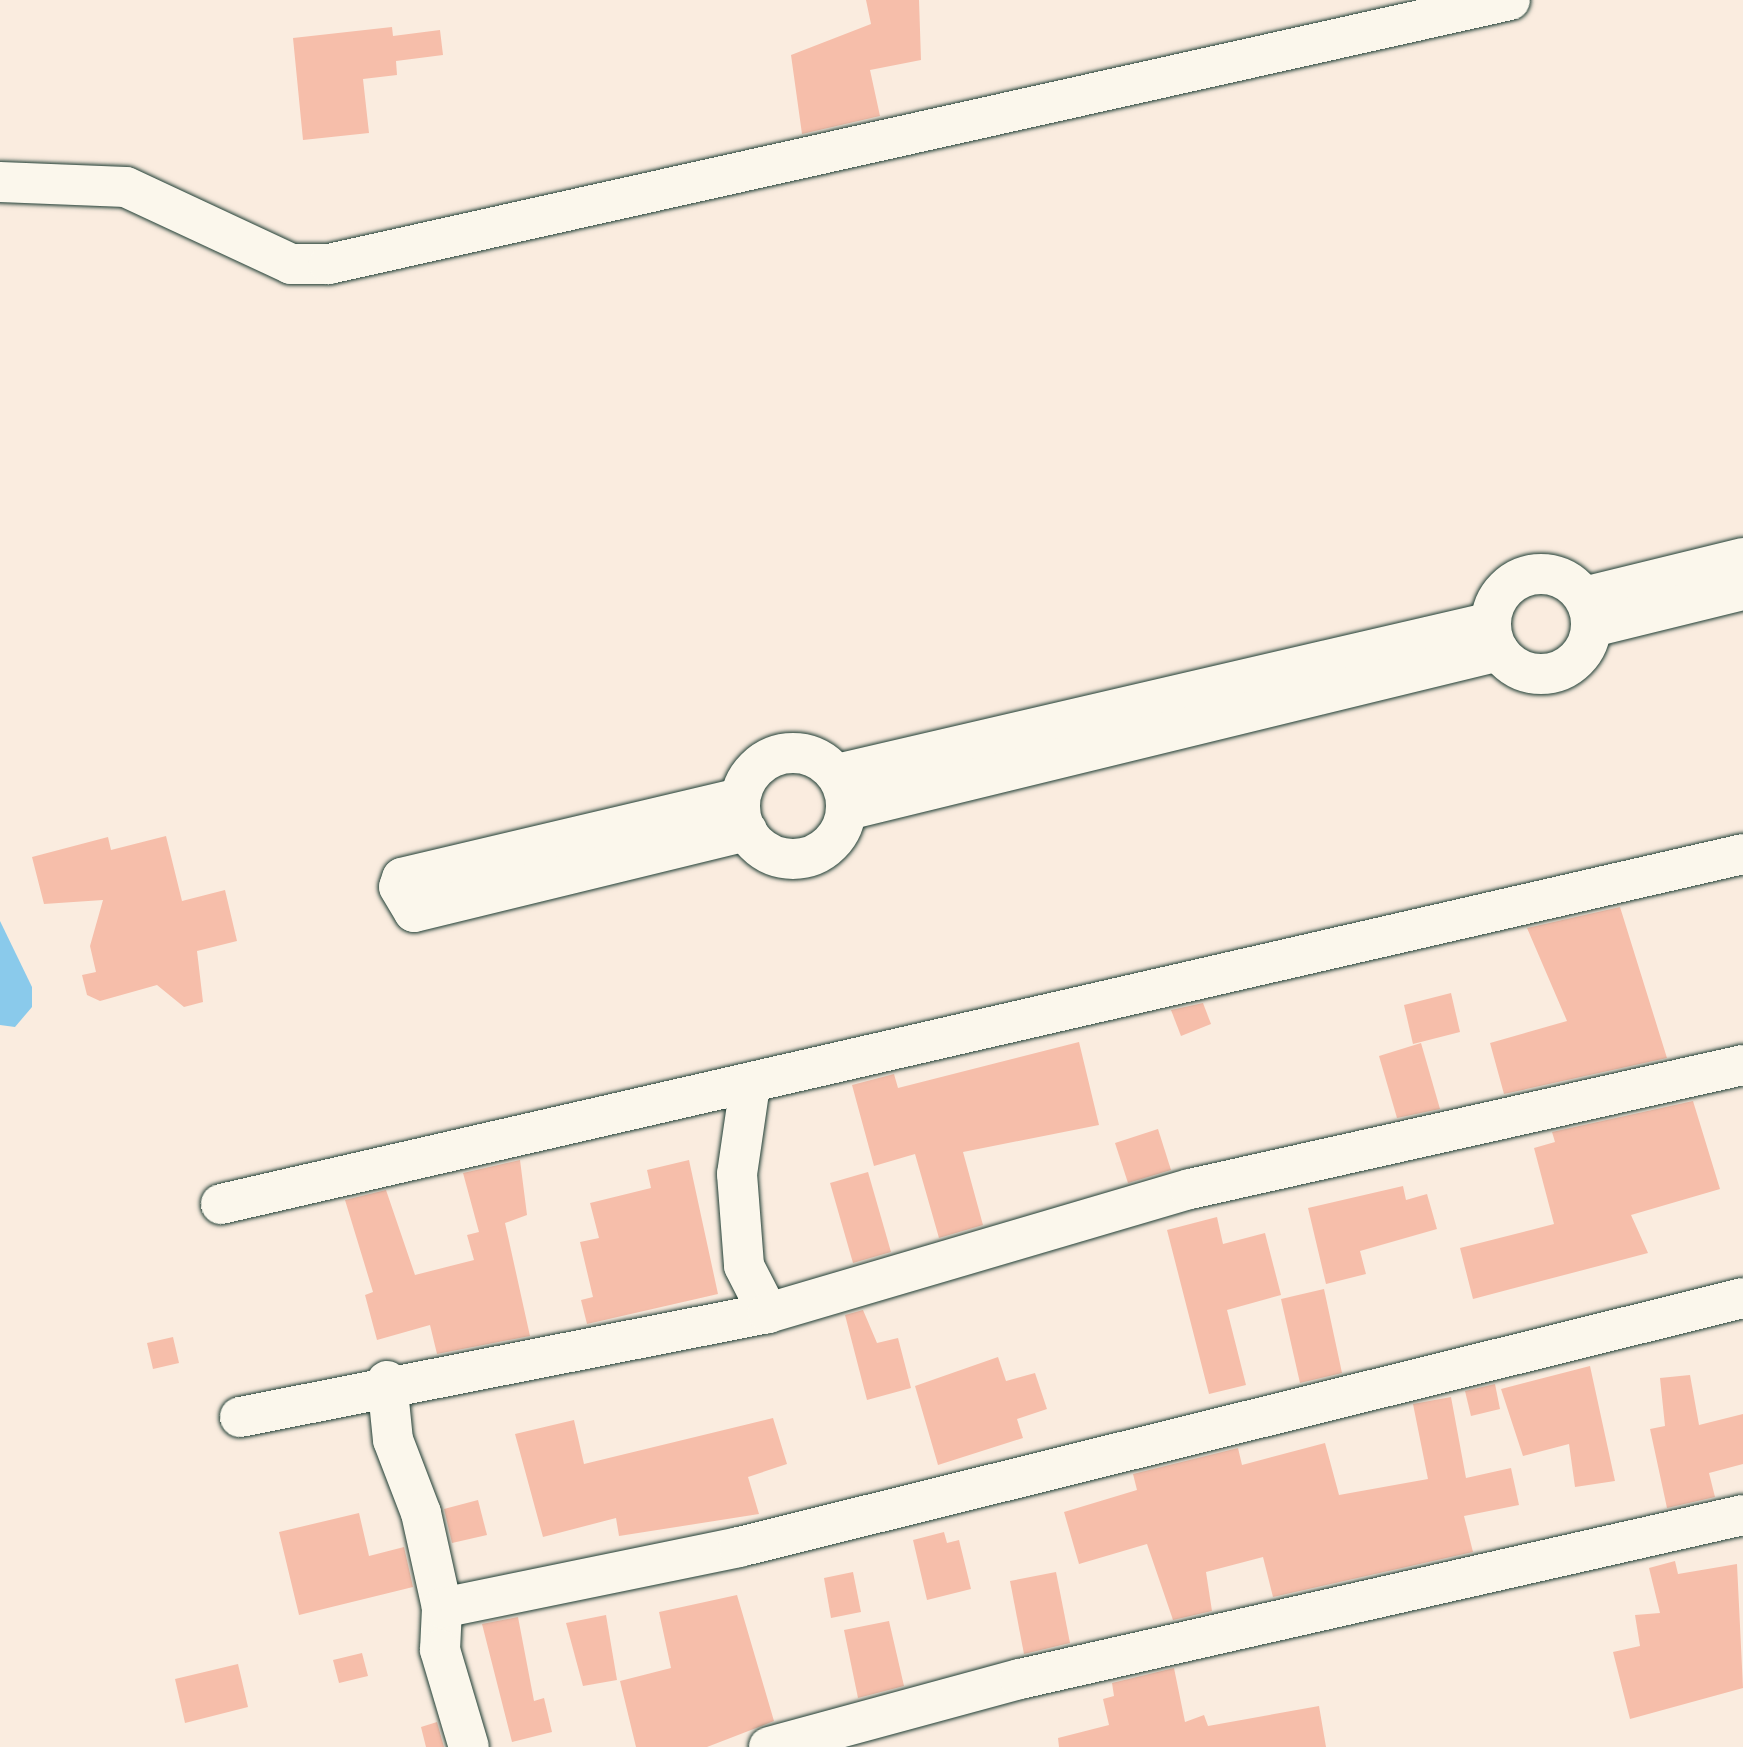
<!DOCTYPE html>
<html>
<head>
<meta charset="utf-8">
<style>
  body { margin:0 }
  #map { position:relative; width:1743px; height:1747px; overflow:hidden; background:#faecdf; font-family:"Indie Flower",sans-serif }
  div>[style] { position:absolute }
  [style*='--x'] { left:calc(var(--x)*1px); top:calc(var(--y)*1px); width:calc(var(--w)*1px); rotate:calc(var(--a)*1deg) }
  .water>* { inset:0; background:#8acaeb }
  .building>* { inset:0; background:#f6beaa }
  .roads { filter:drop-shadow(0 0 2px #1f3d34) drop-shadow(0 0 2px #1f3d34) }
  .minor>* { height:40px; margin:-20px; padding:0 20px; transform-origin:20px; border-radius:20px; background:#fbf7ec }
  .minor>.ring { margin:-20px; padding:0; box-sizing:content-box; background:none; border:40px solid #fbf7ec; border-radius:50% }
  span { translate:-50% -50%; white-space:nowrap; text-align:center; line-height:1.15; -webkit-text-stroke:8px #fbf7ec; paint-order:stroke }
</style>
</head>
<body>
<div id="map">
  <div class="water">
    <div style="clip-path:polygon(0 921px,32px 987px,32px 1007px,15px 1027px,0 1025px)"></div>
  </div>
  <div class="building">
    <div style="clip-path:polygon(866px 0,919px 0,921px 60px,870px 70px,880px 116px,802px 134px,791px 55px,871px 24px)"></div>
    <div style="clip-path:polygon(392px 27px,393px 36px,440px 30px,443px 55px,396px 61px,397px 75px,363px 79px,369px 133px,303px 140px,293px 38px)"></div>
    <div style="clip-path:polygon(166px 836px,182px 901px,225px 890px,237px 941px,197px 951px,203px 1002px,184px 1007px,157px 985px,100px 1001px,87px 995px,82px 975px,96px 972px,90px 946px,103px 900px,44px 904px,32px 857px,108px 837px,111px 850px)"></div>
    <div style="clip-path:polygon(1620px 907px,1667px 1058px,1504px 1094px,1490px 1043px,1567px 1021px,1527px 928px)"></div>
    <div style="clip-path:polygon(1451px 993px,1460px 1032px,1413px 1044px,1404px 1005px)"></div>
    <div style="clip-path:polygon(1203px 1003px,1211px 1024px,1181px 1036px,1171px 1010px)"></div>
    <div style="clip-path:polygon(1079px 1042px,1099px 1125px,963px 1152px,983px 1225px,939px 1238px,915px 1154px,874px 1166px,852px 1085px,894px 1074px,898px 1088px)"></div>
    <div style="clip-path:polygon(1421px 1043px,1440px 1109px,1397px 1118px,1379px 1056px)"></div>
    <div style="clip-path:polygon(1693px 1101px,1720px 1189px,1631px 1215px,1648px 1253px,1473px 1299px,1460px 1248px,1554px 1224px,1534px 1148px,1555px 1142px,1552px 1132px)"></div>
    <div style="clip-path:polygon(1158px 1129px,1171px 1170px,1128px 1183px,1115px 1143px)"></div>
    <div style="clip-path:polygon(520px 1160px,527px 1215px,505px 1223px,530px 1336px,437px 1354px,430px 1325px,377px 1340px,365px 1295px,373px 1292px,345px 1200px,386px 1190px,415px 1275px,474px 1260px,467px 1235px,479px 1232px,463px 1173px)"></div>
    <div style="clip-path:polygon(689px 1160px,718px 1294px,587px 1324px,581px 1300px,593px 1297px,580px 1242px,599px 1238px,590px 1203px,651px 1188px,647px 1170px)"></div>
    <div style="clip-path:polygon(868px 1172px,891px 1252px,853px 1263px,830px 1183px)"></div>
    <div style="clip-path:polygon(1403px 1186px,1406px 1200px,1427px 1194px,1437px 1229px,1360px 1251px,1366px 1274px,1326px 1284px,1308px 1208px)"></div>
    <div style="clip-path:polygon(1217px 1217px,1223px 1244px,1265px 1233px,1281px 1295px,1227px 1310px,1246px 1385px,1209px 1394px,1167px 1230px)"></div>
    <div style="clip-path:polygon(1324px 1289px,1342px 1373px,1300px 1383px,1281px 1299px)"></div>
    <div style="clip-path:polygon(863px 1310px,877px 1343px,898px 1338px,911px 1388px,867px 1400px,845px 1315px)"></div>
    <div style="clip-path:polygon(173px 1337px,179px 1363px,153px 1369px,147px 1343px)"></div>
    <div style="clip-path:polygon(998px 1357px,1006px 1381px,1035px 1373px,1047px 1409px,1017px 1419px,1023px 1438px,938px 1465px,915px 1386px)"></div>
    <div style="clip-path:polygon(1590px 1366px,1615px 1481px,1575px 1487px,1569px 1444px,1523px 1456px,1501px 1389px)"></div>
    <div style="clip-path:polygon(1690px 1375px,1699px 1425px,1743px 1414px,1743px 1464px,1709px 1473px,1715px 1497px,1667px 1508px,1650px 1429px,1665px 1426px,1660px 1378px)"></div>
    <div style="clip-path:polygon(1495px 1384px,1500px 1409px,1471px 1416px,1465px 1391px)"></div>
    <div style="clip-path:polygon(1451px 1397px,1466px 1478px,1511px 1468px,1519px 1505px,1464px 1516px,1473px 1552px,1273px 1597px,1263px 1557px,1206px 1572px,1212px 1611px,1173px 1620px,1147px 1544px,1079px 1564px,1064px 1512px,1137px 1490px,1133px 1474px,1230px 1450px,1238px 1448px,1242px 1465px,1325px 1443px,1339px 1495px,1428px 1479px,1413px 1404px)"></div>
    <div style="clip-path:polygon(773px 1418px,787px 1464px,748px 1477px,759px 1514px,619px 1536px,616px 1518px,543px 1537px,515px 1434px,574px 1420px,584px 1464px)"></div>
    <div style="clip-path:polygon(478px 1500px,487px 1535px,452px 1543px,444px 1509px)"></div>
    <div style="clip-path:polygon(359px 1513px,369px 1556px,404px 1547px,413px 1587px,299px 1615px,279px 1532px)"></div>
    <div style="clip-path:polygon(944px 1532px,947px 1543px,959px 1540px,971px 1589px,927px 1600px,913px 1540px)"></div>
    <div style="clip-path:polygon(1675px 1561px,1678px 1574px,1737px 1564px,1743px 1688px,1630px 1719px,1613px 1652px,1640px 1646px,1635px 1615px,1660px 1613px,1649px 1568px)"></div>
    <div style="clip-path:polygon(853px 1572px,861px 1612px,831px 1618px,824px 1578px)"></div>
    <div style="clip-path:polygon(1056px 1572px,1070px 1643px,1024px 1654px,1010px 1581px)"></div>
    <div style="clip-path:polygon(737px 1595px,774px 1721px,707px 1747px,636px 1747px,620px 1681px,671px 1668px,659px 1612px)"></div>
    <div style="clip-path:polygon(606px 1615px,617px 1680px,583px 1686px,566px 1623px)"></div>
    <div style="clip-path:polygon(518px 1617px,534px 1701px,544px 1698px,552px 1732px,512px 1742px,482px 1624px)"></div>
    <div style="clip-path:polygon(889px 1621px,904px 1686px,858px 1698px,844px 1630px)"></div>
    <div style="clip-path:polygon(362px 1653px,368px 1676px,339px 1683px,333px 1660px)"></div>
    <div style="clip-path:polygon(238px 1664px,248px 1707px,185px 1723px,175px 1679px)"></div>
    <div style="clip-path:polygon(1174px 1668px,1185px 1722px,1204px 1715px,1208px 1726px,1319px 1706px,1326px 1747px,1059px 1747px,1058px 1738px,1109px 1725px,1103px 1699px,1114px 1696px,1112px 1683px)"></div>
    <div style="clip-path:polygon(437px 1722px,444px 1747px,426px 1747px,421px 1727px)"></div>
  </div>
  <div class="roads">
    <div class="minor">
      <div style="--x:0;--y:182;--w:126;--a:2.3"></div>
      <div style="--x:126;--y:187;--w:182;--a:25"></div>
      <div style="--x:291;--y:264;--w:38;--a:0"></div>
      <div style="--x:329;--y:264;--w:1210;--a:-12.6"></div>
      <div class="ring" style="left:1491px;top:574px;width:60px;height:60px"></div>
      <div style="--x:1584;--y:597;--w:164;--a:-13.8"></div>
      <div style="--x:1592;--y:627;--w:155;--a:-13.8"></div>
      <div class="ring" style="left:740px;top:753px;width:66px;height:66px"></div>
      <div style="--x:837;--y:774;--w:671;--a:-13.08"></div>
      <div style="--x:740;--y:798;--w:347;--a:166.7"></div>
      <div style="--x:402;--y:878;--w:9;--a:108"></div>
      <div style="--x:399;--y:887;--w:29;--a:59"></div>
      <div style="--x:414;--y:912;--w:343;--a:-13.7"></div>
      <div style="--x:847;--y:810;--w:671;--a:-13.7"></div>
      <div style="--x:750;--y:1085;--w:90;--a:98.3"></div>
      <div style="--x:737;--y:1174;--w:92;--a:85.6"></div>
      <div style="--x:744;--y:1266;--w:53;--a:62.9"></div>
      <div style="--x:221;--y:1204;--w:1562;--a:-12.95"></div>
      <div style="--x:387;--y:1381;--w:59;--a:84.2"></div>
      <div style="--x:393;--y:1440;--w:78;--a:69"></div>
      <div style="--x:421;--y:1513;--w:97;--a:77.5"></div>
      <div style="--x:442;--y:1608;--w:42;--a:92.7"></div>
      <div style="--x:440;--y:1650;--w:101;--a:73.4"></div>
      <div style="--x:240;--y:1417;--w:538;--a:-11.14"></div>
      <div style="--x:768;--y:1313;--w:440;--a:-16.4"></div>
      <div style="--x:1190;--y:1189;--w:567;--a:-12.64"></div>
      <div style="--x:442;--y:1608;--w:303;--a:-11.6"></div>
      <div style="--x:739;--y:1547;--w:1034;--a:-13.93"></div>
      <div style="--x:769;--y:1747;--w:260;--a:-15.2"></div>
      <div style="--x:1020;--y:1679;--w:741;--a:-12.78"></div>
    </div>
  </div>
</div>
</body>
</html>
